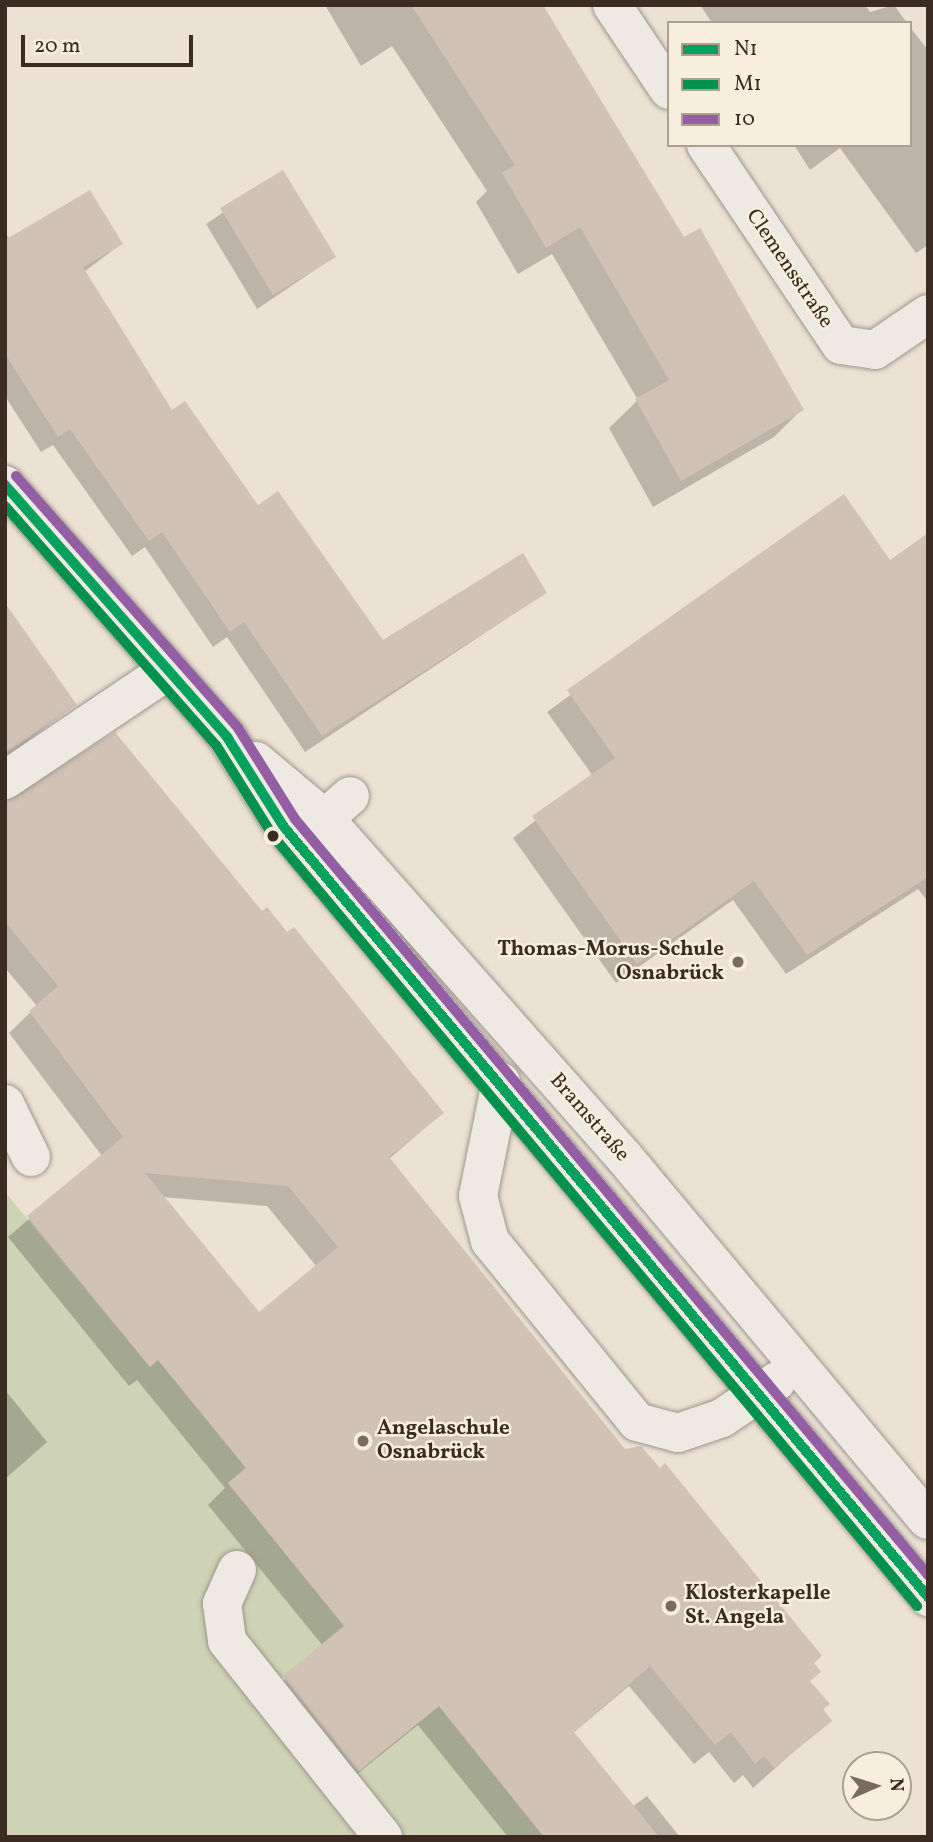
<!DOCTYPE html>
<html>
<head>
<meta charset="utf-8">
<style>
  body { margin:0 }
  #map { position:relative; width:933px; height:1842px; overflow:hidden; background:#ebe2d4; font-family:Vollkorn,serif }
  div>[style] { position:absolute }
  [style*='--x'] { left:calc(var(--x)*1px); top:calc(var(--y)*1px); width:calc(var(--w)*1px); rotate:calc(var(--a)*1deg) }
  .green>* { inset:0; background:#ced3b5 }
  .shadow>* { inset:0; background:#0003 }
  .building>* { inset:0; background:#d1c2b6 }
  .roads { filter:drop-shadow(0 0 2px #9e978e) drop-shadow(0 0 2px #9e978e) }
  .minor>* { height:38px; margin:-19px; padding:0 19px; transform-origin:19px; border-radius:19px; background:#eeeae3 }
  .bus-1>* { height:10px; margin:-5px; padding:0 5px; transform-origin:5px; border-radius:5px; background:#03a15e }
  .bus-2>* { height:10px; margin:-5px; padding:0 5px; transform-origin:5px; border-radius:5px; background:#00924d }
  .bus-3>* { height:10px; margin:-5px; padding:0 5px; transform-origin:5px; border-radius:5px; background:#945ea4 }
  .dots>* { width:19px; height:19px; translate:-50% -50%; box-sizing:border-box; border:4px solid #f8eedd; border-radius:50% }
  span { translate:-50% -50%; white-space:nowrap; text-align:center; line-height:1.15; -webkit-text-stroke:5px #f8eedd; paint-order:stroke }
  .street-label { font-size:21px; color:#3a2c22 }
  .poi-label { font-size:21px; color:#3a2c22; font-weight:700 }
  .right { translate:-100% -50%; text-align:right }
  .left { translate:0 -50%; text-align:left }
  .frame { position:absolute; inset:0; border:7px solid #3a2c22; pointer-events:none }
  .legend { position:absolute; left:667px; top:21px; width:245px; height:126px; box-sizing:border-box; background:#f8eedd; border:2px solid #aca092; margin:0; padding:9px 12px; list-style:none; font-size:21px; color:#3a2c22 }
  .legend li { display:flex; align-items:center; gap:14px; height:35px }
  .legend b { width:35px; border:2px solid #aca092 }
  .north { position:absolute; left:842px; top:1751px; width:70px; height:70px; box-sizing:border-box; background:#f8eedd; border:2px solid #aca092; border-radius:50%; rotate:87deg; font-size:19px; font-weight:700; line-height:28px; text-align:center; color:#3a2c22 }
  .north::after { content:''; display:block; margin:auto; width:24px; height:32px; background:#786c60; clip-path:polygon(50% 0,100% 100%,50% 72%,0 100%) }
  .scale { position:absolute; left:21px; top:35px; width:172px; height:32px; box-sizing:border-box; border:4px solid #3a2c22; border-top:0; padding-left:9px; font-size:21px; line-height:24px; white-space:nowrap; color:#3a2c22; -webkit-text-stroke:5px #f8eedd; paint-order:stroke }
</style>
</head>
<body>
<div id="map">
  <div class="green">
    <div style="clip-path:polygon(5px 1192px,150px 1367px,158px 1360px,246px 1468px,228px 1483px,308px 1581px,363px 1611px,279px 1680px,355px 1774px,439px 1706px,544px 1837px,5px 1837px)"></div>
  </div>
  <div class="shadow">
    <div style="clip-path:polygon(325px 5px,512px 5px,802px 409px,774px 437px,653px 507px,609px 428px,638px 400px,552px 254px,518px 274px,476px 202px,487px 191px,392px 46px,361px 66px)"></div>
    <div style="clip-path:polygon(700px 5px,865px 5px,870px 12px,894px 5px,907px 23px,712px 23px)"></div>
    <div style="clip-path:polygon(910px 27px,928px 50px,928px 245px,916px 253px,840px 148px,810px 170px,794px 145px,910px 145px)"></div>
    <div style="clip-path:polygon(283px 172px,334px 257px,257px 309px,206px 224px)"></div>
    <div style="clip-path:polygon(5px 233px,10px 239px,121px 244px,84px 272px,172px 413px,382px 642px,545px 593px,305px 752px,227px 637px,213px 647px,145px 547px,132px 556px,53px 445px,41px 452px,5px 396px)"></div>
    <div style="clip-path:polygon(843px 496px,889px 562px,928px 535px,928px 902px,918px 889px,786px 974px,733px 900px,616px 983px,513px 838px,593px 776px,547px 712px)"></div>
    <div style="clip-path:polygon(5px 613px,75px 705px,5px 758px)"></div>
    <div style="clip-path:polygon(evenodd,5px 824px,262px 914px,442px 1113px,389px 1159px,625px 1451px,812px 1663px,809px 1682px,829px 1720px,753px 1788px,743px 1775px,734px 1783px,709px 1752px,694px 1764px,629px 1686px,573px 1733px,632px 1807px,647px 1796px,680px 1837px,508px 1837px,418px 1725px,337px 1790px,264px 1698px,323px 1646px,208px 1505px,225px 1488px,137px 1380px,129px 1386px,8px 1237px,102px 1156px,9px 1033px,37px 1006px,5px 968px,5px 824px,162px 1197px,267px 1206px,317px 1267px,259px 1314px,162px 1197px)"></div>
    <div style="clip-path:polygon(5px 1390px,47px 1442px,5px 1479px)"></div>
  </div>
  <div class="building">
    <div style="clip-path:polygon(411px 5px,543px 5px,684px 237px,700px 228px,804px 410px,681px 481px,635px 399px,669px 380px,580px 227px,546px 248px,502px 173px,515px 165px)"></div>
    <div style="clip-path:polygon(283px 170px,336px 257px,273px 295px,220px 208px)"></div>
    <div style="clip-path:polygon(90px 190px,123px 244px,83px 267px,172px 410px,185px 401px,258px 505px,278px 491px,383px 640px,523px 553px,547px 593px,322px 736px,244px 622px,230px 632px,162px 532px,149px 541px,70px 429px,58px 437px,5px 354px,5px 240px)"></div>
    <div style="clip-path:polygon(844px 494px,890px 560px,928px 533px,928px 877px,807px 955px,754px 881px,637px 964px,532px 816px,615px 758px,567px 690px)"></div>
    <div style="clip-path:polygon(5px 603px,77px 705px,5px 753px)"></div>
    <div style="clip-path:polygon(evenodd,115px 732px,262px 911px,267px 907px,287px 932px,294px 927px,444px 1113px,389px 1157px,625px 1449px,641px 1446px,660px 1468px,665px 1463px,822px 1656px,814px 1663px,821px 1672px,810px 1681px,830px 1704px,823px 1709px,832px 1721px,774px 1768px,764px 1756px,755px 1764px,731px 1732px,715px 1745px,650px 1666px,574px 1732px,659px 1837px,544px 1837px,439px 1706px,359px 1771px,283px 1676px,344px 1626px,228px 1483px,246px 1468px,158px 1360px,150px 1367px,27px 1216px,123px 1137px,29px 1011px,58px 986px,5px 922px,5px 802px,115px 732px,145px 1173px,288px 1186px,338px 1247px,259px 1312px,145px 1173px)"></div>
  </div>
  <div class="roads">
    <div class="minor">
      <div style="--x:612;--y:5;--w:102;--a:56.2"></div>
      <div style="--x:706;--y:145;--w:241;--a:56"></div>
      <div style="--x:841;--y:345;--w:34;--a:8"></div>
      <div style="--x:875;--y:350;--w:64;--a:-34.2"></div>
      <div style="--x:5;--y:485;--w:336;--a:48.6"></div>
      <div style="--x:227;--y:737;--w:107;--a:57.7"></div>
      <div style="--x:284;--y:827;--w:1004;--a:50.09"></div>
      <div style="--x:256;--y:761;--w:90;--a:40"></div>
      <div style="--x:325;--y:819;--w:451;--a:48.5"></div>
      <div style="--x:624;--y:1157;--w:473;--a:50.1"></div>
      <div style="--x:5;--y:780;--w:197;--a:-33.9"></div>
      <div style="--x:305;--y:836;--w:60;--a:-41.6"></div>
      <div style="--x:501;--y:1082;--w:116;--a:101.4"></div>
      <div style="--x:478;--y:1196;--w:47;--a:75.1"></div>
      <div style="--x:490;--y:1241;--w:233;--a:50.9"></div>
      <div style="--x:637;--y:1422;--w:42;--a:15"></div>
      <div style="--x:678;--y:1433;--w:46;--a:-18.8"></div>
      <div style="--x:722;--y:1418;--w:66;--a:-33.9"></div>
      <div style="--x:5;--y:1104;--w:59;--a:63.9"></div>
      <div style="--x:237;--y:1570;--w:37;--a:114"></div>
      <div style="--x:222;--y:1604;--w:37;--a:82"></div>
      <div style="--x:227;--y:1641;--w:251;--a:51.5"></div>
    </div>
  </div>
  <div class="bus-1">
    <div style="--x:5;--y:485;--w:336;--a:48.6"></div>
    <div style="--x:227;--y:737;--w:107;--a:57.7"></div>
    <div style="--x:284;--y:827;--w:1004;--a:50.09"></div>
  </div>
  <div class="bus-2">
    <div style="--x:5;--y:506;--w:319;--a:48.6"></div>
    <div style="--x:216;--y:745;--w:107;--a:57.9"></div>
    <div style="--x:273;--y:836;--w:1004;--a:50.09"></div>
  </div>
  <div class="bus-3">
    <div style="--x:16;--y:476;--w:336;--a:48.6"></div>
    <div style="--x:238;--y:728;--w:107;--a:57.9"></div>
    <div style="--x:295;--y:819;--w:986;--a:50.06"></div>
  </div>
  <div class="dots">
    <div style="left:273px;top:836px;background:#3a2c22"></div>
    <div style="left:738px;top:962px;background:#786c60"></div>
    <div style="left:363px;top:1441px;background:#786c60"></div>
    <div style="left:671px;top:1606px;background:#786c60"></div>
  </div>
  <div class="street-label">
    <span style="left:789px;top:269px;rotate:56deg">Clemensstraße</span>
    <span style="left:589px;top:1118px;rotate:49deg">Bramstraße</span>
  </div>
  <div class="poi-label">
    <span class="right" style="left:724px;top:962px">Thomas-Morus-Schule<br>Osnabrück</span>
    <span class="left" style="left:377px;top:1441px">Angelaschule<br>Osnabrück</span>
    <span class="left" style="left:685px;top:1606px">Klosterkapelle<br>St. Angela</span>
  </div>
  <div class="frame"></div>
  <ul class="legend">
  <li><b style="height:9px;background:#03a15e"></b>N1</li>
  <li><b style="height:9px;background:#00924d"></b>M1</li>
  <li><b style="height:9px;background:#945ea4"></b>10</li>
  </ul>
  <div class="north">N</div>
  <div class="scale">20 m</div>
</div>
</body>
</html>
